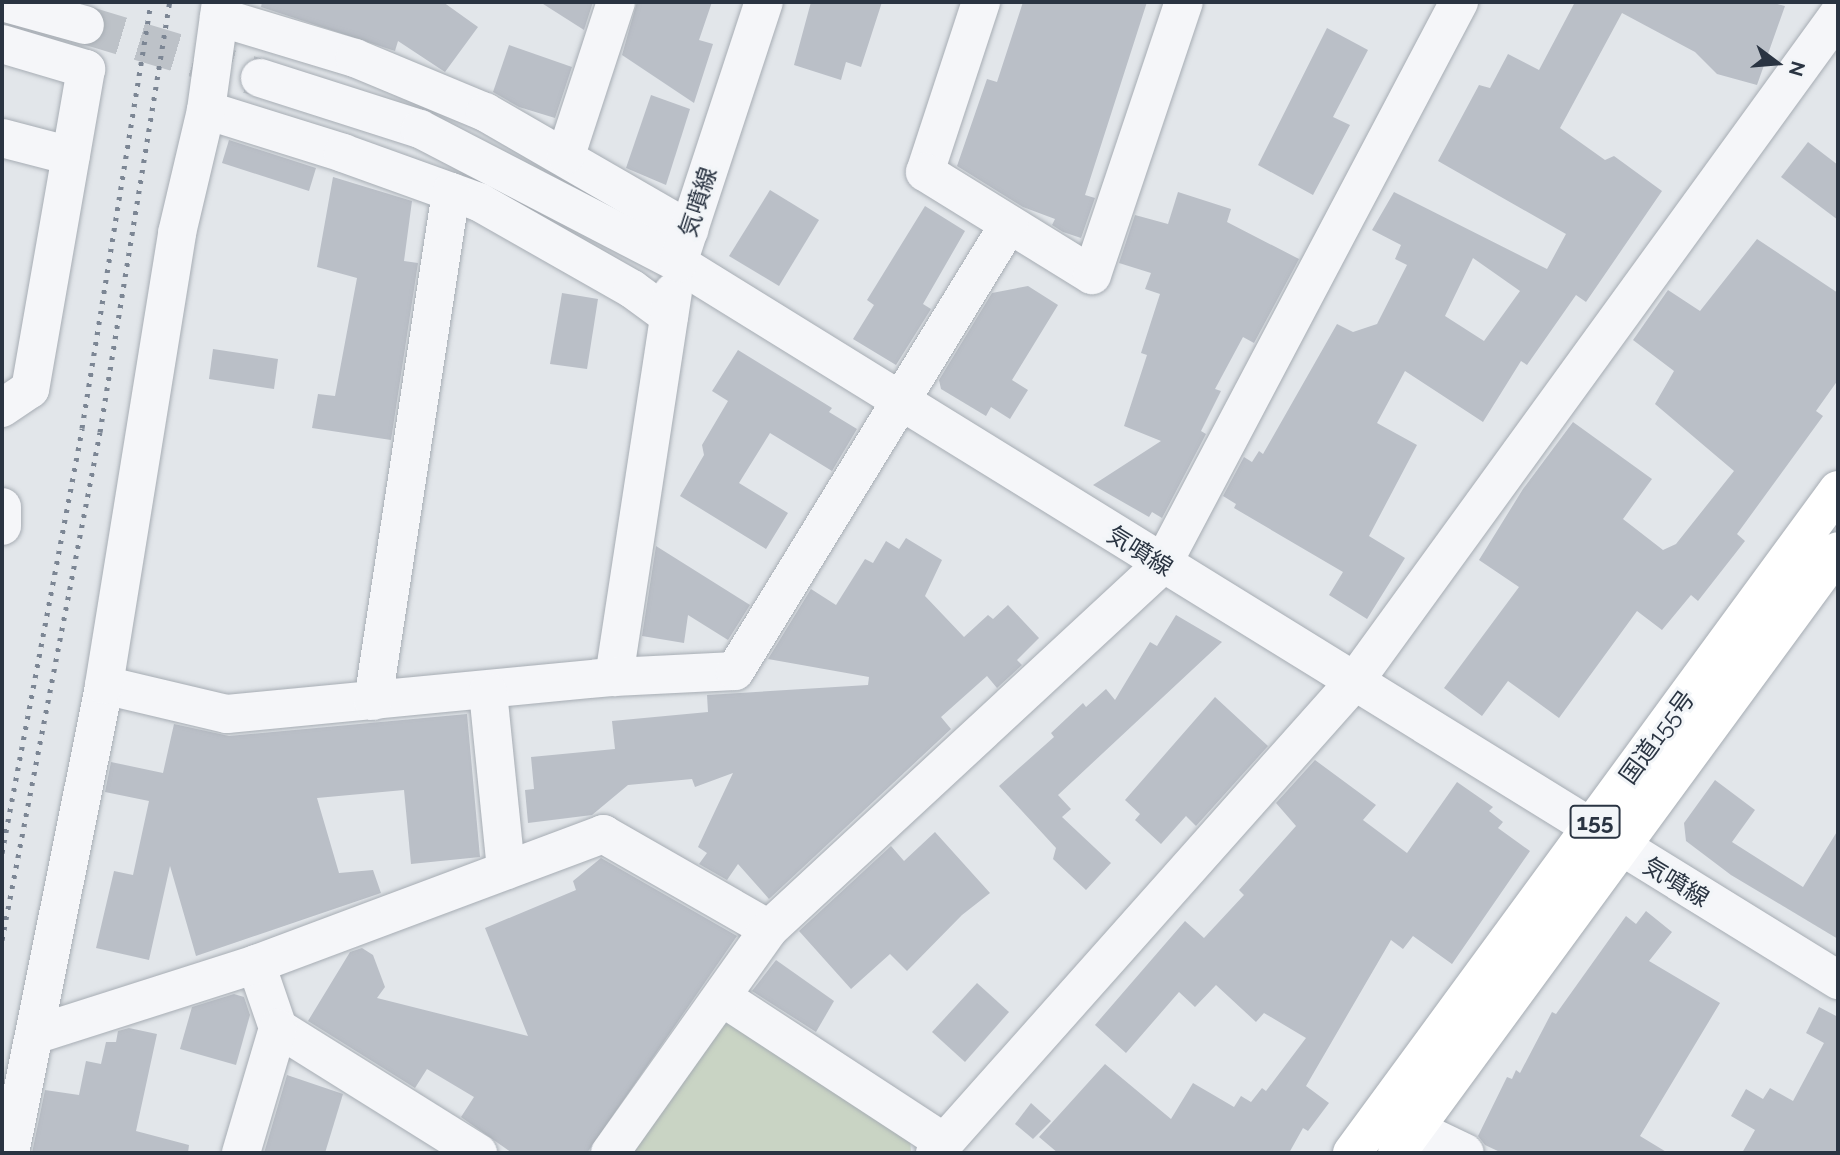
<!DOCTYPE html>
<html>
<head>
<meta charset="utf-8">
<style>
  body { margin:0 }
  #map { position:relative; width:1840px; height:1155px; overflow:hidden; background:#e2e6ea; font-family:Raleway,"Noto Sans JP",sans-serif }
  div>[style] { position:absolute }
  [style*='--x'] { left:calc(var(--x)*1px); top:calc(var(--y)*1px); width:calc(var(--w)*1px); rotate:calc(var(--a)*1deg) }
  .green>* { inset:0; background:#c9d4c4 }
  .building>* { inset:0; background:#babfc7 }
  .tertiary-tunnel>* { height:38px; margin-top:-19px; transform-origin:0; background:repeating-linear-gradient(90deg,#bdc2c8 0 38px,transparent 0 57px) }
  .roads { filter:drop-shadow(0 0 2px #a7adb4) drop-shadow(0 0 2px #a7adb4) }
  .minor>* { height:38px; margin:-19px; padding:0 19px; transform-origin:19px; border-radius:19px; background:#f5f6f9 }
  .tertiary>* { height:38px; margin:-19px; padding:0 19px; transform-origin:19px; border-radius:19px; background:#f5f6f9 }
  .trunk>* { height:38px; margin:-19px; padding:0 19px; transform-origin:19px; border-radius:19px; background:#fff }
  .rail>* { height:5px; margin-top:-2.5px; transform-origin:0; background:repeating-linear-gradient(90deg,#7c8694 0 3.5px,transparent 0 10.5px) }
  span { translate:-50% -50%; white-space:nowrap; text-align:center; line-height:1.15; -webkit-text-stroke:6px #f2f5f8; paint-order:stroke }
  .shield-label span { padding:2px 5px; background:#f2f5f8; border:2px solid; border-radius:5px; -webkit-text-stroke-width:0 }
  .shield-label { font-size:23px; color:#2a3442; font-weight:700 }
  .street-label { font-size:24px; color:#2a3442 }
  .frame { position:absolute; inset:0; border:4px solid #2a3442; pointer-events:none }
  .north { position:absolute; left:1742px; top:28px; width:70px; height:70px; -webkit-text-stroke:5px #f2f5f8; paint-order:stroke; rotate:106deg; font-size:19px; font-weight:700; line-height:28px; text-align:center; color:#2a3442 }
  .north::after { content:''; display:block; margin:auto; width:24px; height:32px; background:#2a3442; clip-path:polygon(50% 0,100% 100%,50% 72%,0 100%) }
</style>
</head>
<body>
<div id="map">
  <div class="green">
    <div style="clip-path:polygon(732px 1023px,910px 1139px,911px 1153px,625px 1153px,718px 1026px)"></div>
  </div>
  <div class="building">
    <div style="clip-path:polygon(262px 2px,443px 2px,478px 27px,445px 72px,398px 41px,395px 51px,261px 7px)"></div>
    <div style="clip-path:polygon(540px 2px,593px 2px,584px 30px)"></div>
    <div style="clip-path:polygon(637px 2px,712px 2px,699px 40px,713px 44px,694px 103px,622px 55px)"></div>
    <div style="clip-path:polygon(811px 2px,882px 2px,861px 67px,846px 62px,841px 80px,794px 65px)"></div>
    <div style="clip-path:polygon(1023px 2px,1147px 2px,1085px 195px,1095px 198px,1081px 238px,1063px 232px,1052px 225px,1055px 219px,1023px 207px,957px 166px,987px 79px,997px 82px)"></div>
    <div style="clip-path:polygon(evenodd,1575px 2px,1770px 2px,1785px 6px,1757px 85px,1717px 74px,1695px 52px,1622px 13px,1560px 128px,1605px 160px,1614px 156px,1662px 191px,1586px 302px,1576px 295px,1527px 365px,1521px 361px,1483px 422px,1405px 371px,1377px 423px,1417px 445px,1369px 536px,1405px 558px,1367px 619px,1329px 595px,1343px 572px,1234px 508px,1236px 504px,1223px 496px,1244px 457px,1252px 462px,1259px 451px,1263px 454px,1337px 324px,1353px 332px,1377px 324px,1407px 265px,1395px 259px,1401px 245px,1372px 230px,1394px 192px,1547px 269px,1566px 234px,1438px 161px,1479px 85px,1490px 88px,1508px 54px,1539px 70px,1575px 2px,1473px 258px,1520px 291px,1484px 341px,1445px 316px,1473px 258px)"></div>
    <div style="clip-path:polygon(1327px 28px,1368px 50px,1333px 117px,1350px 125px,1313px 195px,1258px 165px)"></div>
    <div style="clip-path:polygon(509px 45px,572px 67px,555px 118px,519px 107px,493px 92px)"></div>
    <div style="clip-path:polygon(651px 95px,690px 109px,666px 185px,626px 168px)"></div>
    <div style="clip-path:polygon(229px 140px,316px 168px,309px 191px,222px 163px)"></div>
    <div style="clip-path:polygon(1808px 142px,1838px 165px,1838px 220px,1781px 177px)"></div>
    <div style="clip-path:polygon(333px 177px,412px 201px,404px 261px,418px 263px,391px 440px,312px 428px,318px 394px,335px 396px,357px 278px,317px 267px)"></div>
    <div style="clip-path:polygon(770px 190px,819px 220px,779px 286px,729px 256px)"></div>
    <div style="clip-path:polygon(1178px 192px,1231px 209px,1227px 222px,1299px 259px,1254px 343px,1243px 337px,1215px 389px,1221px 391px,1201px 431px,1206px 434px,1162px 518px,1152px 512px,1149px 517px,1093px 485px,1161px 441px,1124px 426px,1147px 355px,1141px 353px,1160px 294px,1145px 289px,1151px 273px,1119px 263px,1135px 215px,1168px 224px)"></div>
    <div style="clip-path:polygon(925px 206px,965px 231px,923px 304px,931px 309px,896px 365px,853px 339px,874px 305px,867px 300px)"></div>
    <div style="clip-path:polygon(1757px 239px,1838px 293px,1838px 380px,1816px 411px,1823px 416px,1737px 534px,1745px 541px,1698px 601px,1691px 595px,1662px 630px,1637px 611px,1559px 718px,1508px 681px,1482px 716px,1444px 688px,1519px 587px,1479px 560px,1523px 489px,1573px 422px,1652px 479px,1623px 519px,1663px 550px,1676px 544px,1734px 471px,1655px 404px,1674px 371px,1633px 340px,1668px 290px,1700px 311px)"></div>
    <div style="clip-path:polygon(1028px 286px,1058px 305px,1012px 380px,1028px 390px,1010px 419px,991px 407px,986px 416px,941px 389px,939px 380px,992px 293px)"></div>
    <div style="clip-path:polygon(562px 293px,598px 299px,587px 369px,550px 364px)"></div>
    <div style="clip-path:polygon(213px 349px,278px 359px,274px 389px,209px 379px)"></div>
    <div style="clip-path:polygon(738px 350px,832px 408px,829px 412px,857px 429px,832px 471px,770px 433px,739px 483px,788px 513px,766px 549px,680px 496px,704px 455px,702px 445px,728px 401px,712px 391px)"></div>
    <div style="clip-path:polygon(906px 538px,942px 560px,925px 596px,964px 637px,988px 615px,993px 619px,1008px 605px,1039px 638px,1017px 660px,1022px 665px,997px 688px,987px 676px,941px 717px,951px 729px,769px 899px,738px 864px,727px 880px,699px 864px,707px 853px,698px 847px,733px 773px,695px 787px,692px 779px,628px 785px,592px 815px,528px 823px,525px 790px,534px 789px,531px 757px,615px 749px,612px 721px,708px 712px,707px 695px,868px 685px,869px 677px,768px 659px,811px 589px,836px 605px,865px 559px,873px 563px,886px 541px,899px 549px)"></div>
    <div style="clip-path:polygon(656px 546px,750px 605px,728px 640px,688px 615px,684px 643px,642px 636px)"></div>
    <div style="clip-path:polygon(1176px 615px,1222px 642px,1058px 795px,1071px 809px,1062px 817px,1111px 863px,1086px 890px,1053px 859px,1056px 848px,999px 786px,1054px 737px,1051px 733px,1083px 703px,1086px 707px,1106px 689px,1115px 700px,1150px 642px,1157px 646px)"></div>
    <div style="clip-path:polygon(1215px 697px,1268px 746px,1196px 826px,1186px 816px,1161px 844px,1135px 820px,1140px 814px,1125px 800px)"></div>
    <div style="clip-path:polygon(467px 714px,480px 857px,411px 864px,404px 790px,317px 798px,339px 873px,373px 870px,381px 893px,196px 956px,170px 866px,149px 960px,96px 948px,114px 871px,133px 875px,149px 801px,105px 792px,111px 762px,163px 773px,174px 724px,229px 736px)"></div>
    <div style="clip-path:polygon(1315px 760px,1376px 805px,1363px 820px,1407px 853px,1457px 782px,1493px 807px,1489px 811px,1503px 822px,1498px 828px,1530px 851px,1452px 964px,1413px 936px,1403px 949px,1391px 940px,1306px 1086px,1329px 1103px,1308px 1131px,1303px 1128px,1289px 1153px,1058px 1153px,1039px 1137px,1105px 1064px,1171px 1119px,1193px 1083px,1234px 1107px,1241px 1096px,1251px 1102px,1262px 1088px,1266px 1091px,1306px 1038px,1264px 1013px,1256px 1022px,1216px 985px,1195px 1007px,1179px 992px,1126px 1053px,1095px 1025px,1185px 921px,1204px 938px,1244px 895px,1239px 890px,1296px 826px,1276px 803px)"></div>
    <div style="clip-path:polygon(1715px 780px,1755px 810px,1732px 842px,1803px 887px,1838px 830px,1838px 939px,1731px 875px,1686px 841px,1684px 823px)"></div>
    <div style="clip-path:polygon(935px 832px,990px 893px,962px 915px,907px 971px,890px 954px,851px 989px,799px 931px,891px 846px,904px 861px)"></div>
    <div style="clip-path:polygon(601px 858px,737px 936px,587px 1153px,512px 1153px,461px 1117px,474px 1097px,427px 1069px,415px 1088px,308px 1021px,350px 952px,362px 948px,373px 955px,385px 987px,377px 998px,528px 1036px,485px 928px,576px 890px,573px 881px)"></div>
    <div style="clip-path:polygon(1646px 911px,1672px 932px,1649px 961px,1720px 1003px,1640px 1136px,1668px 1153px,1502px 1153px,1485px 1145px,1478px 1136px,1507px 1077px,1512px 1079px,1516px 1070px,1520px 1073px,1552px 1012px,1556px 1014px,1626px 916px,1636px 924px)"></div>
    <div style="clip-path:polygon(776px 960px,834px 1001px,816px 1032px,752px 991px)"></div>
    <div style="clip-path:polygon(977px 983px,1009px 1012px,965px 1062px,932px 1032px)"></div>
    <div style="clip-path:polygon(234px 994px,244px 997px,250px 1015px,236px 1065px,180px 1049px,192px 1007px)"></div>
    <div style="clip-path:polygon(1819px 1007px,1838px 1017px,1838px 1153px,1742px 1153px,1755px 1130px,1731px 1116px,1746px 1089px,1763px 1099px,1770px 1088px,1793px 1101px,1824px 1043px,1806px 1033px)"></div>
    <div style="clip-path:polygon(129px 1028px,157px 1034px,136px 1131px,189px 1145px,188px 1153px,32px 1153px,45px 1090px,79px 1095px,86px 1061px,101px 1064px,106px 1042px,116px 1042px,118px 1031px)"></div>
    <div style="clip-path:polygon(287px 1075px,343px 1094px,325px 1153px,264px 1153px)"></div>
    <div style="clip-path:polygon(1031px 1103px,1051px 1121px,1033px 1139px,1015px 1124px)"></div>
  </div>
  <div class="tertiary-tunnel">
    <div style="--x:85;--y:25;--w:183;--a:16.8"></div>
  </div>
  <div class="roads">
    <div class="minor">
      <div style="--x:981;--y:2;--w:179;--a:108.2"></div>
      <div style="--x:925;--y:172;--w:196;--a:31.7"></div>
      <div style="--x:1092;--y:275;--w:288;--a:-71.4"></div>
      <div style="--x:219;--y:17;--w:142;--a:16.8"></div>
      <div style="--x:355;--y:58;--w:141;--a:22.6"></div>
      <div style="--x:485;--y:112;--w:236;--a:30"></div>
      <div style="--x:2;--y:44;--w:88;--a:16.6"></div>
      <div style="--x:86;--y:69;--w:325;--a:99.9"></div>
      <div style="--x:30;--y:389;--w:34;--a:146"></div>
      <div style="--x:206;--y:110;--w:144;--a:17.4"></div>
      <div style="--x:343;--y:153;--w:145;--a:19.8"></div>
      <div style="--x:479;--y:202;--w:176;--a:29.6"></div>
      <div style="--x:632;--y:289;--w:46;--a:36.1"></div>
      <div style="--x:2;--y:138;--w:71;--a:14.6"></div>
      <div style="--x:566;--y:155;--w:161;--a:-71.9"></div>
      <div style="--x:2;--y:507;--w:19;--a:90"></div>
      <div style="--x:614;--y:677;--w:389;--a:-81.3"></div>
      <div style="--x:104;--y:685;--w:126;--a:13.3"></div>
      <div style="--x:227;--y:714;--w:389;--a:-5.5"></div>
      <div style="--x:614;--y:677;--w:121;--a:-2.8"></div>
      <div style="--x:735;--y:671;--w:524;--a:-58.49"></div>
      <div style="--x:488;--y:692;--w:179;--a:84.2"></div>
      <div style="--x:373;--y:701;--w:515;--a:-81.29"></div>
      <div style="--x:256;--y:964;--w:68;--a:71"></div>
      <div style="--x:278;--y:1028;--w:236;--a:32"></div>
      <div style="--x:722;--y:997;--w:263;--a:33.2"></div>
      <div style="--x:37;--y:1034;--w:230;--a:-17.7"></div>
      <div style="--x:256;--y:964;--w:371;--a:-20.5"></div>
      <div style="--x:603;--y:834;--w:191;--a:29.8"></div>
      <div style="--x:1415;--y:1129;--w:55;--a:25.6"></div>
      <div style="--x:10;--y:1153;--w:477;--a:-78.6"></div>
      <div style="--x:104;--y:685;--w:458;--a:-80.8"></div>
      <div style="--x:177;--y:233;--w:126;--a:-76.7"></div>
      <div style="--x:206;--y:110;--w:109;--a:-82.1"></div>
      <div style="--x:241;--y:1153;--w:130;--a:-73.5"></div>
      <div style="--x:610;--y:1153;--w:275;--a:-54.6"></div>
      <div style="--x:769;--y:929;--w:536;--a:-42.81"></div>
      <div style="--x:1162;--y:565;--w:637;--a:-62.19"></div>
      <div style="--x:935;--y:1153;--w:630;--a:-48.34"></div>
      <div style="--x:1354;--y:682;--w:824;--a:-54.03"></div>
    </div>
    <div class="tertiary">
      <div style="--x:2;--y:2;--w:86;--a:15.5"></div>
      <div style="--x:260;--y:78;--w:168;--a:17.7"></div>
      <div style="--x:420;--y:129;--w:291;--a:27.4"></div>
      <div style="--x:678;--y:263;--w:1364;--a:31.72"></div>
      <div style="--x:678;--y:263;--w:275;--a:-71.8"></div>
    </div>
    <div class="trunk">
      <div style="--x:1352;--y:1153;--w:822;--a:-53.76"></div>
      <div style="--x:1397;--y:1153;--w:746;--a:-53.78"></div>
    </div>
  </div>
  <div class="rail">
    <div style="--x:2;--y:853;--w:432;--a:-79.3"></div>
    <div style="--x:82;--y:428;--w:432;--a:-80.8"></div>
    <div style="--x:2;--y:940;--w:517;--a:-79.08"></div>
    <div style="--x:100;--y:432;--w:436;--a:-80.8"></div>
  </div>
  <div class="shield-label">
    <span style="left:1595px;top:822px">155</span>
  </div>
  <div class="street-label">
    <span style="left:698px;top:202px;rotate:-72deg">気噴線</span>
    <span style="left:1140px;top:551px;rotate:32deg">気噴線</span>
    <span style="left:1657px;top:737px;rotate:-54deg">国道155号</span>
    <span style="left:1676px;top:882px;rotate:31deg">気噴線</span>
  </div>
  <div class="frame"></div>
  <div class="north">N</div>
</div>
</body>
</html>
